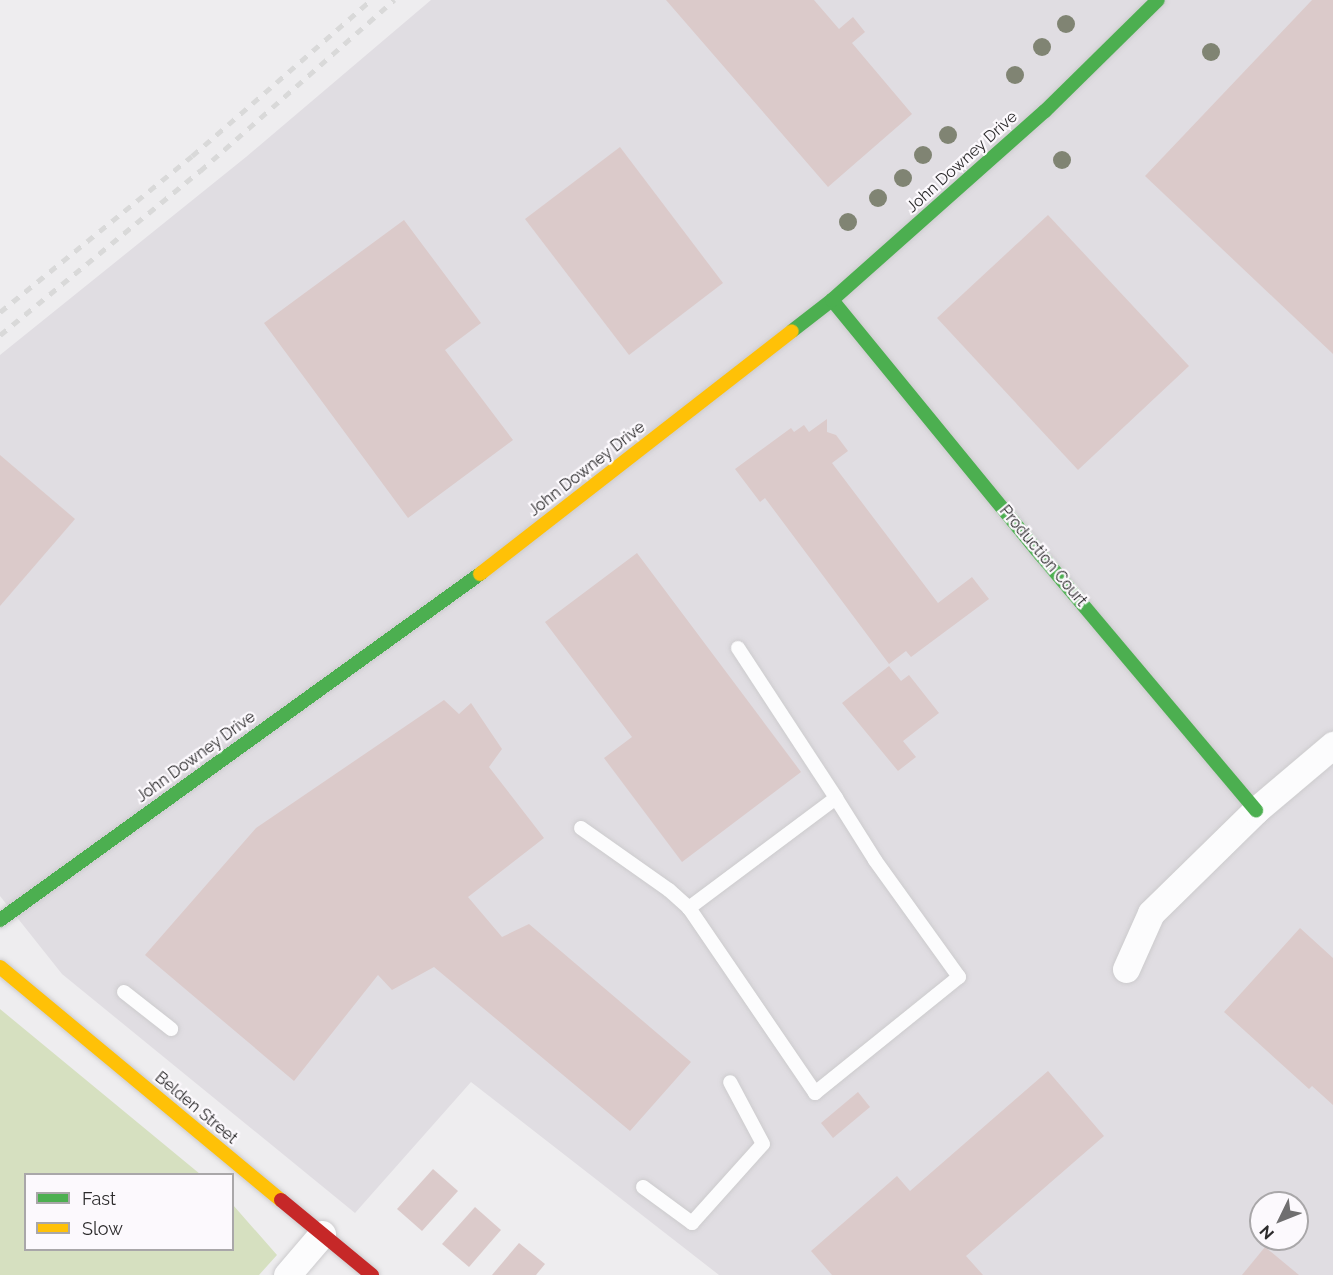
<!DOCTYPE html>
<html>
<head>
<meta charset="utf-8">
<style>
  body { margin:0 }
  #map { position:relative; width:1333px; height:1275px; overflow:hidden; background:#eeedef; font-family:Raleway,sans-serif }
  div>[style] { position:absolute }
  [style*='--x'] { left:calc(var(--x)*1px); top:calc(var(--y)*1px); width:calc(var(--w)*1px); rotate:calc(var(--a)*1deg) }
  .built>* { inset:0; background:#e0dde2 }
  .green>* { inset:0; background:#d6e0c0 }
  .building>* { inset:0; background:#dbcaca }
  .roads { filter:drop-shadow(0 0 2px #cccbcd) drop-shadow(0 0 2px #cccbcd) }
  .lane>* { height:14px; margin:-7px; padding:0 7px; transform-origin:7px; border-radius:7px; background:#fcfcfd }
  .street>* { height:27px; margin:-13.5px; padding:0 13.5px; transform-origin:13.5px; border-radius:13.5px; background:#fcfcfd }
  .fast>* { height:14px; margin:-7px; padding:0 7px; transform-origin:7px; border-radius:7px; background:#4caf50 }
  .slow>* { height:14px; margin:-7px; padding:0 7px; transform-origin:7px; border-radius:7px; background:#ffc107 }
  .jam>* { height:14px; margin:-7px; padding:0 7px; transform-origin:7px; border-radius:7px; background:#c62828 }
  .rail>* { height:4.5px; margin-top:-2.25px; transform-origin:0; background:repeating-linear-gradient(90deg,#d9d9d9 0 8px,transparent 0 16px) }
  .trees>* { width:18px; height:18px; margin:-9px; border-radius:50%; background:#808473 }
  span { translate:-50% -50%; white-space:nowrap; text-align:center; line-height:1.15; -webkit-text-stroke:4.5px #fcf9fd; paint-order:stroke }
  .street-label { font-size:16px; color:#2c2b2c }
  .legend { position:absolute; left:24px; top:1173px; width:210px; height:78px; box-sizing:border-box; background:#fcf9fd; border:2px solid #a9a7a9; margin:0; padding:8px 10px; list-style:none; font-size:18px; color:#2c2b2c }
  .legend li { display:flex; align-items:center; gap:12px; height:30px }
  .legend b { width:30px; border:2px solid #a9a7a9 }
  .north { position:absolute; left:1249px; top:1191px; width:60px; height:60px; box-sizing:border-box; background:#fcf9fd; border:2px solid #a9a7a9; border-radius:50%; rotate:227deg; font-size:16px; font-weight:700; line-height:24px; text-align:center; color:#2c2b2c }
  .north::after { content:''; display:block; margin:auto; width:21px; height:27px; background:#706f70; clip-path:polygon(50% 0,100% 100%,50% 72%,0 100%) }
</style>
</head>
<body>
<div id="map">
  <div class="built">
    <div style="clip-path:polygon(evenodd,431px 0,1333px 0,1333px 1275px,719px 1275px,471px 1082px,355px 1213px,62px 974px,0 896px,0 355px,246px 157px,431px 0,1261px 1203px,1297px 1203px,1297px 1239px,1261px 1239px,1261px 1203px)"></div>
  </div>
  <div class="green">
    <div style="clip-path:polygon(0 1009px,200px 1174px,26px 1174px,26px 1250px,232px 1250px,233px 1205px,277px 1255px,259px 1275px,0 1275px)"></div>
  </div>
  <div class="building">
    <div style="clip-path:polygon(666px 0,814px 0,839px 29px,853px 17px,865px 32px,852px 43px,912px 114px,828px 187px)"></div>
    <div style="clip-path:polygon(1312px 0,1333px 0,1333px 354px,1145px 176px)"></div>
    <div style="clip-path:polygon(620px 147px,723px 283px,629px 355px,525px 219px)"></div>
    <div style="clip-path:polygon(1048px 215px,1189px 366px,1078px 470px,937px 318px)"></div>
    <div style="clip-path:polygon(404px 220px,481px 323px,445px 350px,513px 440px,408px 518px,264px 323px)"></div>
    <div style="clip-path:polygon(827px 419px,827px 432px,836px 435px,848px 451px,832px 463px,938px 603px,972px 577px,989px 599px,911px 657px,906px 651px,889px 664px,765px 498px,760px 502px,735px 469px,791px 428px,794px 432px,804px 425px,809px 432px)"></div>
    <div style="clip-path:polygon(0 455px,75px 519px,0 606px)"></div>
    <div style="clip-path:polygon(637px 553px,801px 772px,682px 862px,604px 758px,632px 737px,545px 622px)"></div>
    <div style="clip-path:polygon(889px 666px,901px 681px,909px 675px,939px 713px,903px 741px,916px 757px,898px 771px,842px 703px)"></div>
    <div style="clip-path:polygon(444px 700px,459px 714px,471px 703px,502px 749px,489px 767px,544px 838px,468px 897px,502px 937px,529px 924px,691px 1062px,630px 1131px,434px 967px,392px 990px,378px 975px,294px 1081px,145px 955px,256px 828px)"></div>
    <div style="clip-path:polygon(1300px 928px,1333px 958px,1333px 1105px,1312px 1086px,1309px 1089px,1224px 1012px)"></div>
    <div style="clip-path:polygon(1048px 1071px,1104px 1136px,966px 1256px,983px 1275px,832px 1275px,811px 1251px,897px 1176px,910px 1191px)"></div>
    <div style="clip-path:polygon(858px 1092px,870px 1107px,833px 1138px,821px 1123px)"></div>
    <div style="clip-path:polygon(433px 1169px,458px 1191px,422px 1231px,397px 1209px)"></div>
    <div style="clip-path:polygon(475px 1207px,501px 1230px,469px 1267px,442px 1244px)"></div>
    <div style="clip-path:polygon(519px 1243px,545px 1264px,536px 1275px,492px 1275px)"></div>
    <div style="clip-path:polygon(1265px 1247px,1299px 1275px,1242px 1275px)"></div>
  </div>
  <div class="roads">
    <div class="lane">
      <div style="--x:738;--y:648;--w:179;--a:56.8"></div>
      <div style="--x:581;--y:828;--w:108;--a:35.2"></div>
      <div style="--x:669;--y:890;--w:27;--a:42"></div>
      <div style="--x:689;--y:908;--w:224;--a:55.7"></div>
      <div style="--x:815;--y:1093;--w:185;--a:-38.9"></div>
      <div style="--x:959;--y:977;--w:144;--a:-125.7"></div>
      <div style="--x:875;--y:860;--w:73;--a:-122.2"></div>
      <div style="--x:836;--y:798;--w:184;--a:143.2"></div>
      <div style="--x:124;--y:992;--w:60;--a:38.2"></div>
      <div style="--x:643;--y:1187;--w:61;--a:36.3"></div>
      <div style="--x:692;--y:1223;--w:106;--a:-48.1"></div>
      <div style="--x:763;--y:1144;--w:70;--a:-118"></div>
    </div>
    <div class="street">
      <div style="--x:1126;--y:969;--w:61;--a:-65.9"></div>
      <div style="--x:1151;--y:913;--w:147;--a:-44.4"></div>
      <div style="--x:1256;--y:810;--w:101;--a:-40.2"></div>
      <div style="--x:287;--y:1275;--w:54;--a:-49.5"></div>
    </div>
    <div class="fast">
      <div style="--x:832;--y:300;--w:330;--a:50.7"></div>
      <div style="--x:1041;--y:555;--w:334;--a:49.9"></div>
      <div style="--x:792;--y:331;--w:51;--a:-37.8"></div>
      <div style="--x:832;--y:300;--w:285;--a:-41.6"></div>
      <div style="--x:1045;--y:111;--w:158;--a:-44.5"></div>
      <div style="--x:0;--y:920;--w:592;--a:-35.79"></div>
    </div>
    <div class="slow">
      <div style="--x:480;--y:574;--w:395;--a:-37.9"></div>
      <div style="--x:0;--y:967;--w:365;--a:39.7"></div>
    </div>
    <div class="jam">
      <div style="--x:281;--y:1200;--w:118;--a:39.5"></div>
    </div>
  </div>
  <div class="rail">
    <div style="--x:0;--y:312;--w:247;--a:-39.1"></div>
    <div style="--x:192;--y:156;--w:237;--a:-41.1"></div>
    <div style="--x:0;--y:335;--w:259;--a:-39.4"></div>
    <div style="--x:200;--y:171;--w:259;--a:-41.4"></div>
  </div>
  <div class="trees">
    <div style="left:1066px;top:24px"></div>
    <div style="left:1042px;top:47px"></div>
    <div style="left:1211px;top:52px"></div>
    <div style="left:1015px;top:75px"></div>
    <div style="left:948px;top:135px"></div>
    <div style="left:923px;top:155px"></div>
    <div style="left:1062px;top:160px"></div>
    <div style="left:903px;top:178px"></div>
    <div style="left:878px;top:198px"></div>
    <div style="left:848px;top:222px"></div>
  </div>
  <div class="street-label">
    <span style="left:962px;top:162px;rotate:-42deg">John Downey Drive</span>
    <span style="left:587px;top:469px;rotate:-38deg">John Downey Drive</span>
    <span style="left:1043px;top:556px;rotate:50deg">Production Court</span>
    <span style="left:196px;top:757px;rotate:-36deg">John Downey Drive</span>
    <span style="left:196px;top:1108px;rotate:40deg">Belden Street</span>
  </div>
  <ul class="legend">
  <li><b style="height:8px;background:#4caf50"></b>Fast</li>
  <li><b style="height:8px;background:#ffc107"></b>Slow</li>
  </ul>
  <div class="north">N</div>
</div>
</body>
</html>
